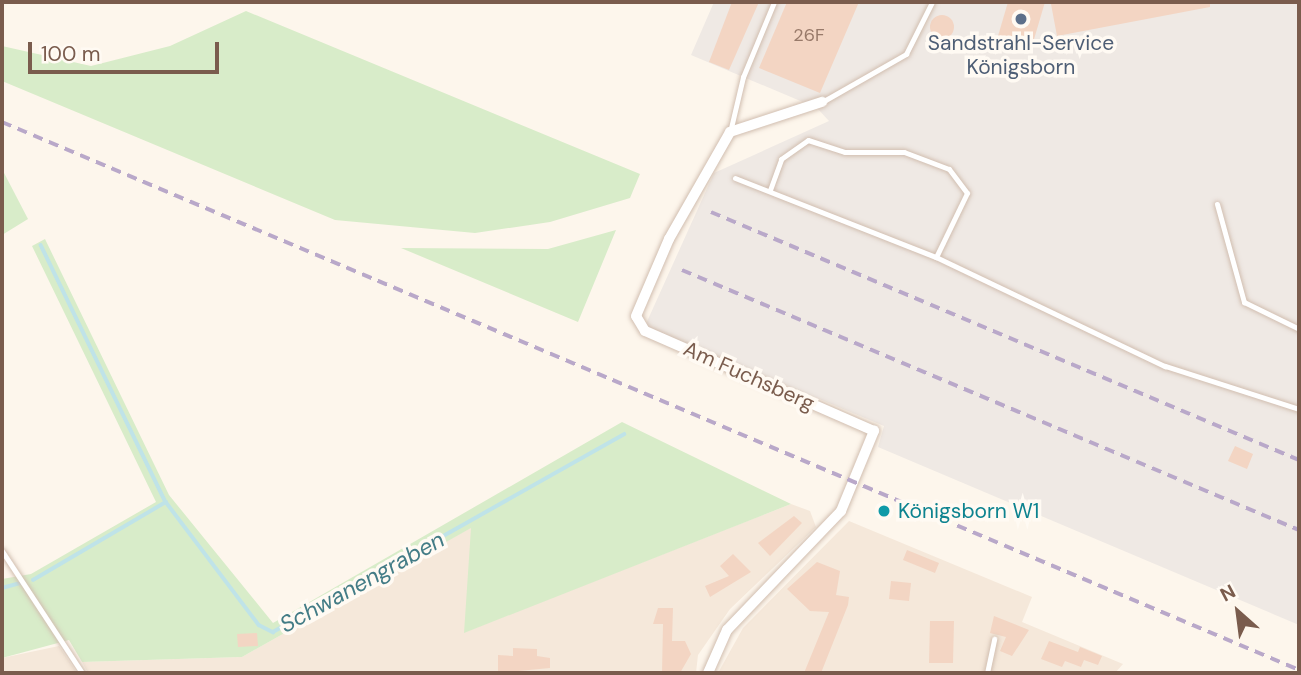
<!DOCTYPE html>
<html>
<head>
<meta charset="utf-8">
<style>
  body { margin:0 }
  #map { position:relative; width:1301px; height:675px; overflow:hidden; background:#fdf6ec; font-family:"DM Sans",sans-serif }
  div>[style] { position:absolute }
  [style*='--x'] { left:calc(var(--x)*1px); top:calc(var(--y)*1px); width:calc(var(--w)*1px); rotate:calc(var(--a)*1deg) }
  .residential>* { inset:0; background:#f5e8da }
  .industrial>* { inset:0; background:#efe9e4 }
  .green>* { inset:0; background:#d8ecc9 }
  .stream>* { height:3.5px; margin:-1.75px; padding:0 1.75px; transform-origin:1.75px; border-radius:1.75px; background:#bfe3e8 }
  .building>* { inset:0; background:#f3d5c3 }
  .round { border-radius:50% }
  .roads { filter:drop-shadow(0 0 2px #d1beb0) drop-shadow(0 0 2px #d1beb0) }
  .service>* { height:5px; margin:-2.5px; padding:0 2.5px; transform-origin:2.5px; border-radius:2.5px; background:#fff }
  .minor>* { height:10px; margin:-5px; padding:0 5px; transform-origin:5px; border-radius:5px; background:#fff }
  .rail>* { height:3.5px; margin-top:-1.75px; transform-origin:0; background:repeating-linear-gradient(90deg,#b9a8c9 0 10px,transparent 0 17px) }
  .dots>* { width:19px; height:19px; translate:-50% -50%; box-sizing:border-box; border:4px solid #fffaf3; border-radius:50% }
  span { translate:-50% -50%; white-space:nowrap; text-align:center; line-height:1.15; -webkit-text-stroke:7px #fffaf3; paint-order:stroke }
  .number-label { font-size:18px; color:#987a6a }
  .number-label span { -webkit-text-stroke-width:0 }
  .service-label { font-size:21px; color:#4e5e75 }
  .street-label { font-size:21px; color:#7a5c4d }
  .culture-label { font-size:21px; color:#0d838f }
  .left { translate:0 -50%; text-align:left }
  .water-label { font-size:23px; color:#437c86; font-style:italic }
  .frame { position:absolute; inset:0; border:4px solid #7a5c4d; pointer-events:none }
  .north { position:absolute; left:1203px; top:577px; width:70px; height:70px; -webkit-text-stroke:5px #fffaf3; paint-order:stroke; rotate:332deg; font-size:19px; font-weight:700; line-height:28px; text-align:center; color:#7a5c4d }
  .north::after { content:''; display:block; margin:auto; width:24px; height:32px; background:#7a5c4d; clip-path:polygon(50% 0,100% 100%,50% 72%,0 100%) }
  .scale { position:absolute; left:28px; top:42px; width:191px; height:32px; box-sizing:border-box; border:4px solid #7a5c4d; border-top:0; padding-left:9px; font-size:21px; line-height:24px; white-space:nowrap; color:#7a5c4d; -webkit-text-stroke:5px #fffaf3; paint-order:stroke }
</style>
</head>
<body>
<div id="map">
  <div class="residential">
    <div style="clip-path:polygon(791px 504px,810px 511px,816px 527px,730px 609px,698px 655px,696px 673px,88px 673px,82px 662px,242px 657px,472px 527px,465px 632px)"></div>
    <div style="clip-path:polygon(849px 521px,1032px 597px,1022px 622px,1123px 664px,1115px 673px,718px 673px,743px 628px)"></div>
    <div style="clip-path:polygon(59px 646px,77px 673px,2px 673px,2px 658px)"></div>
  </div>
  <div class="industrial">
    <div style="clip-path:polygon(714px 2px,1299px 2px,1299px 625px,878px 447px,884px 426px,645px 326px,714px 173px,829px 121px,817px 108px,691px 55px)"></div>
  </div>
  <div class="green">
    <div style="clip-path:polygon(246px 11px,640px 174px,630px 198px,550px 222px,475px 233px,335px 220px,2px 81px,2px 46px,91px 66px,170px 46px)"></div>
    <div style="clip-path:polygon(2px 169px,28px 219px,2px 235px)"></div>
    <div style="clip-path:polygon(616px 230px,578px 322px,401px 248px,548px 249px)"></div>
    <div style="clip-path:polygon(45px 239px,169px 495px,273px 623px,622px 422px,791px 504px,464px 633px,471px 528px,242px 657px,82px 662px,69px 640px,2px 658px,2px 579px,31px 574px,156px 502px,32px 246px)"></div>
  </div>
  <div class="stream">
    <div style="--x:41;--y:245;--w:286;--a:64.1"></div>
    <div style="--x:33;--y:580;--w:154;--a:-30.4"></div>
    <div style="--x:166;--y:502;--w:154;--a:52.9"></div>
    <div style="--x:259;--y:625;--w:16;--a:27"></div>
    <div style="--x:273;--y:632;--w:403;--a:-29.4"></div>
    <div style="--x:2;--y:588;--w:20;--a:-15"></div>
  </div>
  <div class="building">
    <div style="clip-path:polygon(732px 2px,759px 2px,729px 70px,709px 62px)"></div>
    <div style="clip-path:polygon(787px 2px,859px 2px,820px 93px,759px 68px)"></div>
    <div style="clip-path:polygon(1008px 2px,1045px 2px,1032px 46px,998px 36px)"></div>
    <div style="clip-path:polygon(1210px 2px,1210px 7px,1057px 36px,1051px 4px)"></div>
    <div class="round" style="left:930px;top:15px;width:24px;height:24px"></div>
    <div style="clip-path:polygon(1235px 446px,1253px 454px,1247px 469px,1228px 461px)"></div>
    <div style="clip-path:polygon(794px 516px,802px 523px,770px 556px,758px 543px)"></div>
    <div style="clip-path:polygon(907px 550px,939px 563px,935px 573px,903px 560px)"></div>
    <div style="clip-path:polygon(733px 554px,751px 572px,710px 597px,705px 586px,729px 576px,720px 566px)"></div>
    <div style="clip-path:polygon(817px 562px,840px 571px,836px 595px,849px 597px,848px 605px,821px 673px,804px 673px,829px 612px,810px 611px,787px 589px)"></div>
    <div style="clip-path:polygon(891px 581px,911px 583px,909px 601px,889px 599px)"></div>
    <div style="clip-path:polygon(658px 608px,673px 608px,672px 641px,685px 641px,691px 654px,680px 673px,662px 673px,663px 624px,653px 624px)"></div>
    <div style="clip-path:polygon(994px 616px,1029px 630px,1012px 656px,1000px 651px,1006px 637px,990px 633px)"></div>
    <div style="clip-path:polygon(930px 621px,954px 621px,953px 663px,929px 663px)"></div>
    <div style="clip-path:polygon(257px 633px,258px 646px,238px 647px,237px 634px)"></div>
    <div style="clip-path:polygon(1049px 641px,1078px 652px,1080px 647px,1102px 656px,1098px 665px,1084px 660px,1081px 667px,1065px 661px,1062px 667px,1041px 659px)"></div>
    <div style="clip-path:polygon(513px 648px,537px 649px,537px 656px,550px 658px,550px 668px,498px 673px,498px 655px,513px 656px)"></div>
  </div>
  <div class="roads">
    <div class="service">
      <div style="--x:822;--y:102;--w:97;--a:-29.7"></div>
      <div style="--x:906;--y:54;--w:58;--a:-63.4"></div>
      <div style="--x:730;--y:132;--w:57;--a:-76.7"></div>
      <div style="--x:743;--y:77;--w:81;--a:-67.5"></div>
      <div style="--x:735;--y:178;--w:216;--a:21.5"></div>
      <div style="--x:936;--y:257;--w:254;--a:25.5"></div>
      <div style="--x:1165;--y:366;--w:141;--a:17.8"></div>
      <div style="--x:770;--y:190;--w:33;--a:-70"></div>
      <div style="--x:781;--y:159;--w:33;--a:-35"></div>
      <div style="--x:808;--y:140;--w:39;--a:18"></div>
      <div style="--x:845;--y:152;--w:59;--a:0"></div>
      <div style="--x:904;--y:152;--w:48;--a:20.7"></div>
      <div style="--x:949;--y:169;--w:30;--a:53"></div>
      <div style="--x:967;--y:193;--w:71;--a:115.8"></div>
      <div style="--x:1217;--y:204;--w:102;--a:74.6"></div>
      <div style="--x:1244;--y:302;--w:61;--a:26.1"></div>
      <div style="--x:2;--y:551;--w:146;--a:56.7"></div>
      <div style="--x:987;--y:673;--w:35;--a:-78"></div>
    </div>
    <div class="minor">
      <div style="--x:708;--y:673;--w:47;--a:-66.2"></div>
      <div style="--x:727;--y:630;--w:165;--a:-46.2"></div>
      <div style="--x:841;--y:511;--w:87;--a:-67.6"></div>
      <div style="--x:874;--y:431;--w:250;--a:-156.4"></div>
      <div style="--x:645;--y:331;--w:17;--a:-121"></div>
      <div style="--x:636;--y:316;--w:84;--a:-66.8"></div>
      <div style="--x:669;--y:239;--w:123;--a:-60.3"></div>
      <div style="--x:730;--y:132;--w:97;--a:-18.1"></div>
    </div>
  </div>
  <div class="rail">
    <div style="--x:2;--y:122;--w:1408;--a:22.9"></div>
    <div style="--x:711;--y:212;--w:638;--a:22.87"></div>
    <div style="--x:682;--y:270;--w:670;--a:22.85"></div>
  </div>
  <div class="dots">
    <div style="left:1021px;top:19px;background:#5c6f8a"></div>
    <div style="left:884px;top:511px;background:#0f9aa8"></div>
  </div>
  <div class="number-label">
    <span style="left:809px;top:35px">26F</span>
  </div>
  <div class="service-label">
    <span style="left:1021px;top:55px">Sandstrahl-Service<br>Königsborn</span>
  </div>
  <div class="street-label">
    <span style="left:749px;top:376px;rotate:24deg">Am Fuchsberg</span>
  </div>
  <div class="culture-label">
    <span class="left" style="left:898px;top:511px">Königsborn W1</span>
  </div>
  <div class="water-label">
    <span style="left:362px;top:582px;rotate:-29deg">Schwanengraben</span>
  </div>
  <div class="frame"></div>
  <div class="north">N</div>
  <div class="scale">100 m</div>
</div>
</body>
</html>
